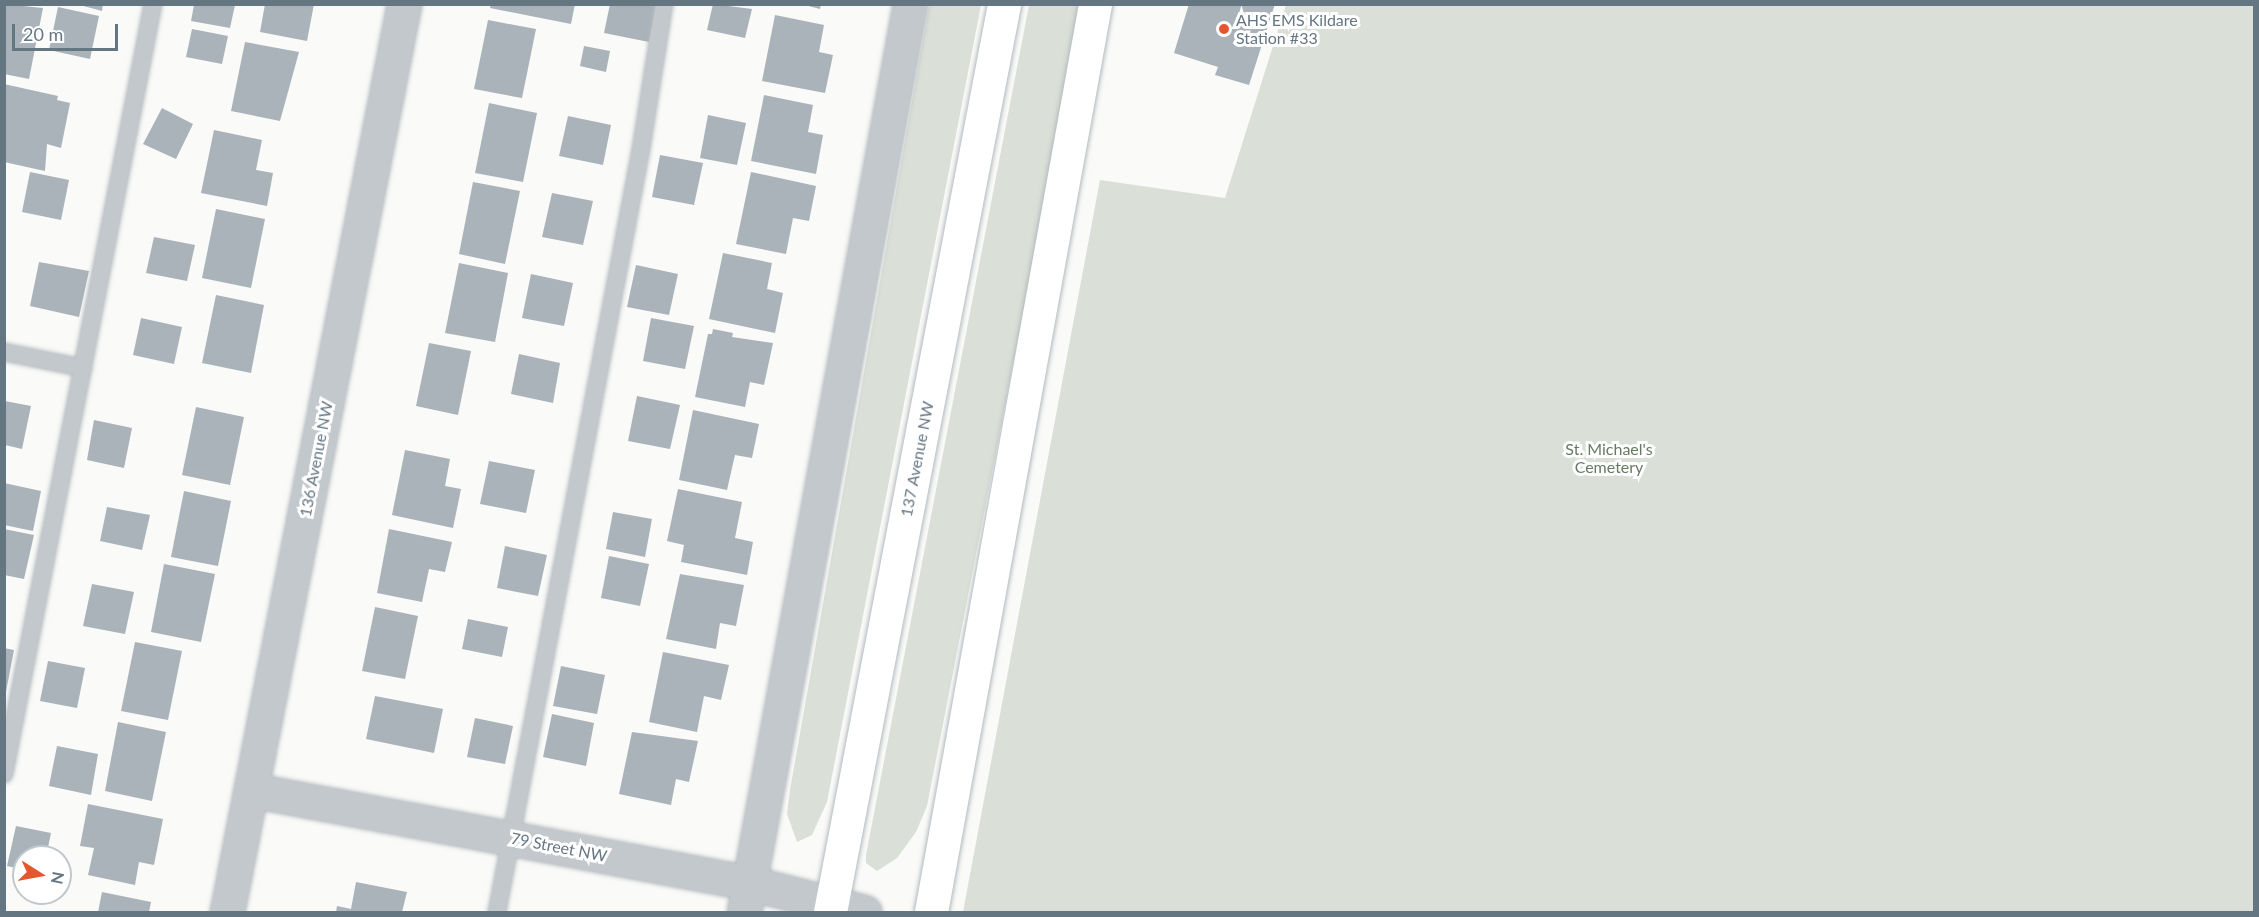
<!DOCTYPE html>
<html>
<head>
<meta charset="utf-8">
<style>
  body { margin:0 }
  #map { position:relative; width:2259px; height:917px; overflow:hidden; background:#fafaf8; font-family:Lato,sans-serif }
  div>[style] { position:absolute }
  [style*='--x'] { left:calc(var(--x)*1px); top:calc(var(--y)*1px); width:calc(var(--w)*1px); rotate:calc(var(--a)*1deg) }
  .green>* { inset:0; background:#dadfd7 }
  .building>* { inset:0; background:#aab3b9 }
  .roads { filter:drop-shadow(0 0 2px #b3babf) drop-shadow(0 0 2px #b3babf) }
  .service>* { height:16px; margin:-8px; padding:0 8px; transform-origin:8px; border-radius:8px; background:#c3c8cc }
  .minor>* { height:33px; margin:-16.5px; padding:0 16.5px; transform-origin:16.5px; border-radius:16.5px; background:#c3c8cc }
  .secondary>* { height:33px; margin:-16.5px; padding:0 16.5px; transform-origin:16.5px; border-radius:16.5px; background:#fff }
  .dots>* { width:16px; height:16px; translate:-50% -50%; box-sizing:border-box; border:3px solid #fff; border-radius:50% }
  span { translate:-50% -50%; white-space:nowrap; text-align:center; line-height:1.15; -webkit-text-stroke:6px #fff; paint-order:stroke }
  .poi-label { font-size:16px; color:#657683 }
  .left { translate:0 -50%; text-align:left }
  .park-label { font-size:16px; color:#687a64 }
  .street-label { font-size:16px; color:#657683 }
  .frame { position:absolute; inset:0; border:6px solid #657683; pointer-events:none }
  .north { position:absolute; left:12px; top:845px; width:60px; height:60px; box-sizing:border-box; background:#fff; border:2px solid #c1c8cd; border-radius:50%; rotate:101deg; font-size:16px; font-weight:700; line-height:24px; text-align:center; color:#657683 }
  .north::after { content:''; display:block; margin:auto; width:21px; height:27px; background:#e4572e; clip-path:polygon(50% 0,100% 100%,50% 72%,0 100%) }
  .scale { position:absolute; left:12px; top:24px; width:106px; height:27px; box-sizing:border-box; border:3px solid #657683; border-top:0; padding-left:8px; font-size:18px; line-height:21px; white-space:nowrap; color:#657683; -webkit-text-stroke:4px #fff; paint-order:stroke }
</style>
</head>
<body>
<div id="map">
  <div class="green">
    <div style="clip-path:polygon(929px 5px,981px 5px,827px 802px,812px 835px,797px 842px,787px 814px,790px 790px)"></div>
    <div style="clip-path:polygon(1029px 5px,1083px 5px,927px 806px,916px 832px,897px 858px,877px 871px,866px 863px,866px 855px)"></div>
    <div style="clip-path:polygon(1286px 5px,2254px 5px,2254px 912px,963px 912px,1100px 180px,1225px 198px)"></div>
  </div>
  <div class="building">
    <div style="clip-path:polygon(4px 4px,43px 8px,29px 79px,4px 74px)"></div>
    <div style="clip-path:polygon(76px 4px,103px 4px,102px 11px)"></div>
    <div style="clip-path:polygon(265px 4px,314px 4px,307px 41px,260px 32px)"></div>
    <div style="clip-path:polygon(491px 4px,575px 4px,571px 24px,490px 8px)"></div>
    <div style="clip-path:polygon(610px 4px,656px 4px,649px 42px,604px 33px)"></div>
    <div style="clip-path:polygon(713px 4px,752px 9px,745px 38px,707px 30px)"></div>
    <div style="clip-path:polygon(801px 4px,821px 4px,820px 9px)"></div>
    <div style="clip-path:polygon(1189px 4px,1275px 4px,1249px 85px,1215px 75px,1218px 67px,1174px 53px)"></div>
    <div style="clip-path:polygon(194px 5px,235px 5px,230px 28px,191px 21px)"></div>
    <div style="clip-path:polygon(58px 7px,99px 16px,90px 59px,49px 50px)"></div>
    <div style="clip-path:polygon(775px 15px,824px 25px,819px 52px,833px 55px,825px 93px,762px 81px)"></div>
    <div style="clip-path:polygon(488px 20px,536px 29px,522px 98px,474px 89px)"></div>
    <div style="clip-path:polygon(192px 29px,228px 36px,222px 64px,186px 57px)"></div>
    <div style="clip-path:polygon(245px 42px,299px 52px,280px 121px,231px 111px)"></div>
    <div style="clip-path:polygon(584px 46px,610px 51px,606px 72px,580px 66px)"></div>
    <div style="clip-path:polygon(4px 84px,58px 96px,57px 100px,70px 103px,61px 148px,47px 144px,45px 171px,4px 162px)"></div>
    <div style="clip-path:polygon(764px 95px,813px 105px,808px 132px,823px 135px,816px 174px,751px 161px)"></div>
    <div style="clip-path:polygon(489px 103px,537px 113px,523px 182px,475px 173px)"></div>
    <div style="clip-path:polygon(162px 108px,193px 124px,176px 159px,143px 144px)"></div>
    <div style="clip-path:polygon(708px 115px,746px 123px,737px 165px,700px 158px)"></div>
    <div style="clip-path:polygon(568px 116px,611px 125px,603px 165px,559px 156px)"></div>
    <div style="clip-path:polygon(214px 130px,262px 140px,256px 170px,273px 173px,267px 206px,201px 193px)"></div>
    <div style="clip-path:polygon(660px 155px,703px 163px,694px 205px,652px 197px)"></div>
    <div style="clip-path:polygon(30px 172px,69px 180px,61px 220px,22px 212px)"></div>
    <div style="clip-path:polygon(751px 172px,816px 186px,809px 221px,793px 218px,786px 254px,736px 244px)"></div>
    <div style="clip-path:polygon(473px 182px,520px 191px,505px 264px,459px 254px)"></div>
    <div style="clip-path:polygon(552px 193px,593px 201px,583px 245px,542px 237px)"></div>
    <div style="clip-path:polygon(216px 209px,265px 219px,251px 288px,202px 278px)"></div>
    <div style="clip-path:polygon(154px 237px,195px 245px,187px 281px,146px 273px)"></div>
    <div style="clip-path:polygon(723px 253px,772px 263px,767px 289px,783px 293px,775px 333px,709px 319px)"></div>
    <div style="clip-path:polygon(39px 262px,89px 271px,79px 317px,30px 306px)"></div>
    <div style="clip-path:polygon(459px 263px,508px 273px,495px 342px,445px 333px)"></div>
    <div style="clip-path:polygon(636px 265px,678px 274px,669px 315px,627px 307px)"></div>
    <div style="clip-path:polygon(531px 274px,573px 283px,564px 326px,522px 318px)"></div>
    <div style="clip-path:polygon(216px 295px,264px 305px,251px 373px,202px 363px)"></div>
    <div style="clip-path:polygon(141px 318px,182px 327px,174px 364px,133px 355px)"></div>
    <div style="clip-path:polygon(651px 318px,694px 326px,685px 369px,643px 361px)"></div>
    <div style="clip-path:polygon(713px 329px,733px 333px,732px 337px,773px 343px,764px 385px,750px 382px,745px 407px,695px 397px,708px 334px,712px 334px)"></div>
    <div style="clip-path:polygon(429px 343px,471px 351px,458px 415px,416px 406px)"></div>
    <div style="clip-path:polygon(519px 354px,560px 363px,553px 403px,511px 394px)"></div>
    <div style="clip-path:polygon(637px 396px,680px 405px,670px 449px,628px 441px)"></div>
    <div style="clip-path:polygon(5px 401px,31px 406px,22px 449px,5px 445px)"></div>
    <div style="clip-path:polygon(196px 407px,244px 417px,230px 485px,182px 475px)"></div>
    <div style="clip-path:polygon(693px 410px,759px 424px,752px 458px,735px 455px,727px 490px,679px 480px)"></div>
    <div style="clip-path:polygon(94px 420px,132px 428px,124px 468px,87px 460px)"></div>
    <div style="clip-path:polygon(405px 450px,450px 459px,445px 486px,461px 489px,453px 528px,392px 515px)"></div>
    <div style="clip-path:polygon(489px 461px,535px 470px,526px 513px,480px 504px)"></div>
    <div style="clip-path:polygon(4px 483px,41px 491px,33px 531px,4px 525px)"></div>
    <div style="clip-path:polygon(678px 489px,742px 502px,735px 538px,753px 542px,747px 575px,681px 562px,684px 545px,667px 541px)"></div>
    <div style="clip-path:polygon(184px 491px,231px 501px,218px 566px,171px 557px)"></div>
    <div style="clip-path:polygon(107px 507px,150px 515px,142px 550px,100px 541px)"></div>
    <div style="clip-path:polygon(613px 512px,652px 519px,645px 557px,606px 549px)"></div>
    <div style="clip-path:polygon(4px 529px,34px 535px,24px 579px,4px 575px)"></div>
    <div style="clip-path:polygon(389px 529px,452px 542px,445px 572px,429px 569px,422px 602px,377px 593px)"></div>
    <div style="clip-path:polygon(505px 546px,547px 555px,538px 596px,497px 588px)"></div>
    <div style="clip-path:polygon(609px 556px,649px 564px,640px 606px,601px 598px)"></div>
    <div style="clip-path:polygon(164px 564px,215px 574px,201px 642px,151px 632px)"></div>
    <div style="clip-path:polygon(680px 574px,744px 585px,736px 626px,720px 623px,716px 649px,666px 639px)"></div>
    <div style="clip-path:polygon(92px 584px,134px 592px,125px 634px,83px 626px)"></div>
    <div style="clip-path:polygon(375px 607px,418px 616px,405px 679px,362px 671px)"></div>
    <div style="clip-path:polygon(468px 619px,508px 627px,502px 657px,462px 649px)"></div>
    <div style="clip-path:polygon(135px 642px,182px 651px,168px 720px,121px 711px)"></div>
    <div style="clip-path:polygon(4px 648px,14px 650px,6px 692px,4px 692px)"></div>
    <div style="clip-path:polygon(663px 652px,729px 665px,721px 700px,704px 696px,697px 732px,649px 722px)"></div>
    <div style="clip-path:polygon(48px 661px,85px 668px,77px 708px,40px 701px)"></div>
    <div style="clip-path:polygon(561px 666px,605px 675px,597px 714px,553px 706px)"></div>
    <div style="clip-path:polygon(375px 696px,443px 709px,434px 753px,366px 739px)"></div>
    <div style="clip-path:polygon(552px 714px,594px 723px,586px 766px,543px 757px)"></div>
    <div style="clip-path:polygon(475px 718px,513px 726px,505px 764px,467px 757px)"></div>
    <div style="clip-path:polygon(118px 722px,166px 732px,152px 801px,105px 791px)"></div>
    <div style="clip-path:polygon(632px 732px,698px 741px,689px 782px,676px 779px,671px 805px,619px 794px)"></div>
    <div style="clip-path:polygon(57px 746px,98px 754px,91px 795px,49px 786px)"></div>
    <div style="clip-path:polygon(88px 804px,163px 819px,154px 865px,139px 862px,135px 885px,88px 875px,94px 848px,80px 846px)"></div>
    <div style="clip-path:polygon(16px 826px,51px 833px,46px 857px,24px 857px,24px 870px,7px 866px)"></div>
    <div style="clip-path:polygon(356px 882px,407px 892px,402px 912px,336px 912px,337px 906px,351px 909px)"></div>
    <div style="clip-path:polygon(102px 892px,151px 902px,149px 912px,98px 912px)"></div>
  </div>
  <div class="roads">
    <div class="service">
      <div style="--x:4;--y:352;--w:81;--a:11.4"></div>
      <div style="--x:4;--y:774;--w:784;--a:-79.05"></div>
      <div style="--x:497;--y:912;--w:776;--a:-79.31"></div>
      <div style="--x:641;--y:149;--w:147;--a:-81"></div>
    </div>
    <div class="minor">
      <div style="--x:251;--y:790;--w:508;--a:10.56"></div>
      <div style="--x:750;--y:883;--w:118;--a:14.3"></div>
      <div style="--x:227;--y:912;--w:925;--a:-78.97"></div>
      <div style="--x:744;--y:912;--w:923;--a:-79.64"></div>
    </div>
    <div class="secondary">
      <div style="--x:830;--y:912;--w:925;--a:-79.15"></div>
      <div style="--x:931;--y:912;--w:923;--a:-79.76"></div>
    </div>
  </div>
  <div class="dots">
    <div style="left:1224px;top:29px;background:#e4572e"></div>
  </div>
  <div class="poi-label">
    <span class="left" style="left:1236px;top:29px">AHS EMS Kildare<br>Station #33</span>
  </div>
  <div class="park-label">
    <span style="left:1609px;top:458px">St. Michael's<br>Cemetery</span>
  </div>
  <div class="street-label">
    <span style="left:316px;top:459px;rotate:-79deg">136 Avenue NW</span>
    <span style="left:917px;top:459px;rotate:-79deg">137 Avenue NW</span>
    <span style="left:559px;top:847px;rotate:11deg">79 Street NW</span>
  </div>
  <div class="frame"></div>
  <div class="north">N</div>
  <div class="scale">20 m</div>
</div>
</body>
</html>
